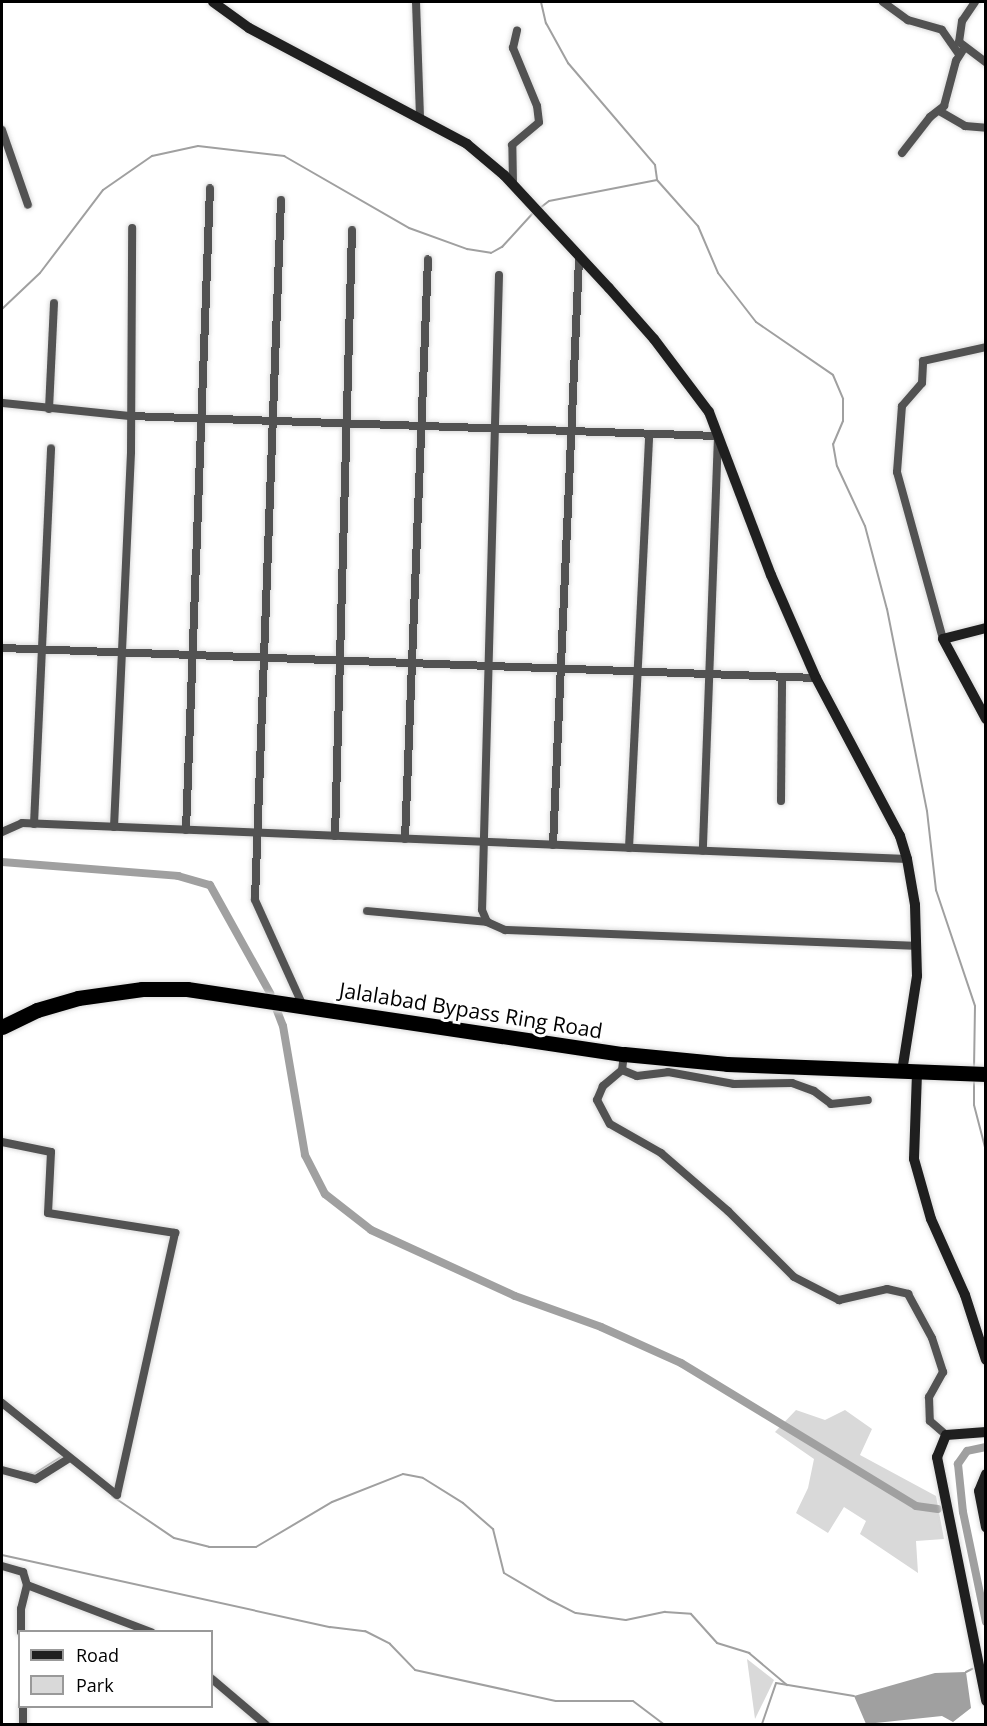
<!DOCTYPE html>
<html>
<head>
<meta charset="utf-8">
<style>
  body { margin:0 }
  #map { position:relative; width:987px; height:1726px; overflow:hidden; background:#fff; font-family:"Open Sans",sans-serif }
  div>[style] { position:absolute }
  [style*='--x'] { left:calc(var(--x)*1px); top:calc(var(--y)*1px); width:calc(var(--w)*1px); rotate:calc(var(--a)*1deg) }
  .green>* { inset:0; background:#d9d9d9 }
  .water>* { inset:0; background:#a0a0a0 }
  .stream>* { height:2px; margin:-1px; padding:0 1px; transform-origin:1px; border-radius:1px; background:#a0a0a0 }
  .canal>* { height:8px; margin:-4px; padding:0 4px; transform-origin:4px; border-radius:4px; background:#a0a0a0 }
  .roads { filter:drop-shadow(0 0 2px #dbdbdb) drop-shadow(0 0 2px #dbdbdb) }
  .street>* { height:8px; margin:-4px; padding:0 4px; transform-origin:4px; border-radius:4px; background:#525252 }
  .secondary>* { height:10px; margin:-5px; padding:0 5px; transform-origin:5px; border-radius:5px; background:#1f1f1f }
  .highway>* { height:15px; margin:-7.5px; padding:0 7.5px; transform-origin:7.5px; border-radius:7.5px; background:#000 }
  span { translate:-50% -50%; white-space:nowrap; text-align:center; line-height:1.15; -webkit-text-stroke:6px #fff; paint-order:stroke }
  .street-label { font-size:21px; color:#000 }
  .frame { position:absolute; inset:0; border:3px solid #000; pointer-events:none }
  .legend { position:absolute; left:18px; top:1630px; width:195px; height:78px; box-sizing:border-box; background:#fff; border:2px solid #999; margin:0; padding:8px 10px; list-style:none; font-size:18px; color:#000 }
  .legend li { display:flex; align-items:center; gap:12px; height:30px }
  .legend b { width:30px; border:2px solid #999 }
</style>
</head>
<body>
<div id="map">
  <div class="green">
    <div style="clip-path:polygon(796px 1410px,825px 1420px,845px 1410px,872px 1429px,860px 1455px,936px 1496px,944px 1539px,916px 1541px,918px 1573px,860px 1534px,866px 1521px,844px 1507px,828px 1533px,796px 1513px,808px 1488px,814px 1459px,775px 1432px)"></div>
    <div style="clip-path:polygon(747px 1659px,774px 1680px,755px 1719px)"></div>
  </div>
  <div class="water">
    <div style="clip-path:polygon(966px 1672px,971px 1708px,953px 1722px,942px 1716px,866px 1724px,854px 1696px,935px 1673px)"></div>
  </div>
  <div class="stream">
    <div style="--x:541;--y:2;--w:22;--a:77"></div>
    <div style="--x:546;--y:23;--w:46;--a:61.2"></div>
    <div style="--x:568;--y:63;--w:134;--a:49.5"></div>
    <div style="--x:655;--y:165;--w:15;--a:82"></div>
    <div style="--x:657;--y:180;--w:62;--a:48.3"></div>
    <div style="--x:698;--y:226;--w:51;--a:66.9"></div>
    <div style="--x:718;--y:273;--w:62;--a:52.2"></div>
    <div style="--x:756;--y:322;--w:93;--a:34.5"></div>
    <div style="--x:833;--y:375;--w:26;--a:67"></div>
    <div style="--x:843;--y:399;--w:22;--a:90"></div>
    <div style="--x:843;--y:421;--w:25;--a:113"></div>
    <div style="--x:833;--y:444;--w:22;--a:80"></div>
    <div style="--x:837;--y:466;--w:66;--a:65"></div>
    <div style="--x:865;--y:526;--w:86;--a:75.2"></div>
    <div style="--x:887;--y:609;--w:206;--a:78.8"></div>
    <div style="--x:927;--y:811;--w:80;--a:83.5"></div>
    <div style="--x:936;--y:890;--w:122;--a:71.4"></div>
    <div style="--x:975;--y:1006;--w:61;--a:90.9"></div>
    <div style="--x:540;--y:208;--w:11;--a:-38"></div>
    <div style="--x:549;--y:201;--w:110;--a:-11"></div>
    <div style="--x:2;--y:309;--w:52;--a:-43.5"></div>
    <div style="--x:40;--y:273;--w:104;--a:-52.8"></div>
    <div style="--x:103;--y:190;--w:60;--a:-34.8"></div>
    <div style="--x:152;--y:156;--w:47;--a:-12.3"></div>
    <div style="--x:198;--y:146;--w:87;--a:6.6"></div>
    <div style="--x:284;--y:156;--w:144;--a:29.9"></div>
    <div style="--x:409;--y:228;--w:62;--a:19.9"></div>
    <div style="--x:467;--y:249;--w:24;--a:9"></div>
    <div style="--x:491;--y:253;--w:13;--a:-29"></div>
    <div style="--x:502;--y:247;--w:46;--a:-47.6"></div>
    <div style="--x:974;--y:1079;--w:26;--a:90"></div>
    <div style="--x:974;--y:1105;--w:48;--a:75.4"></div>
    <div style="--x:25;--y:1472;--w:9;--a:13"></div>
    <div style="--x:34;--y:1474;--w:36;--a:-32"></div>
    <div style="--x:112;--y:1496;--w:75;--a:34.1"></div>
    <div style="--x:174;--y:1538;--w:36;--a:14"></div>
    <div style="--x:209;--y:1547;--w:47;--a:0"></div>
    <div style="--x:256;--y:1547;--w:88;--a:-30.6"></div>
    <div style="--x:332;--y:1502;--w:76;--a:-21.5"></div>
    <div style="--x:403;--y:1474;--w:20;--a:11"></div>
    <div style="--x:423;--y:1478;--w:47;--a:32"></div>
    <div style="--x:463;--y:1503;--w:40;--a:41"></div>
    <div style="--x:493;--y:1529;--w:45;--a:76"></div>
    <div style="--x:504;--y:1573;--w:51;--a:30.6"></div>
    <div style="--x:548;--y:1599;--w:31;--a:27"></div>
    <div style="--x:576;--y:1613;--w:50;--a:8"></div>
    <div style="--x:626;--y:1620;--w:40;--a:-12"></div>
    <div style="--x:665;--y:1612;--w:26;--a:4"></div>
    <div style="--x:691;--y:1614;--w:39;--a:48"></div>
    <div style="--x:717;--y:1643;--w:34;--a:17"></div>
    <div style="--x:749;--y:1653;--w:50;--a:40.1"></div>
    <div style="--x:2;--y:1555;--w:336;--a:12.4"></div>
    <div style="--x:330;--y:1627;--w:35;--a:7"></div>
    <div style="--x:365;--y:1631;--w:28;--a:27"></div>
    <div style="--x:390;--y:1644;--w:36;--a:46"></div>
    <div style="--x:415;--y:1670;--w:144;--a:12.4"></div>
    <div style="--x:556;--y:1701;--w:77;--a:0"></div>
    <div style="--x:633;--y:1701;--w:39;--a:37"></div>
    <div style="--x:966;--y:1672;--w:7;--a:-27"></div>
    <div style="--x:762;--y:1724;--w:43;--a:-71.1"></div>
    <div style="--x:776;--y:1683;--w:79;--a:9.5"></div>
  </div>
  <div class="canal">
    <div style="--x:2;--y:862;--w:177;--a:4.5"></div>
    <div style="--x:178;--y:876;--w:33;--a:16"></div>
    <div style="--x:210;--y:885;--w:124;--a:60.9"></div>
    <div style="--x:276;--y:1008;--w:19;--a:69"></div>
    <div style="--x:283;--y:1026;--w:131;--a:80.3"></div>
    <div style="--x:305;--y:1155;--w:44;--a:62.9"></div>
    <div style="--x:325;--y:1194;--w:58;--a:38"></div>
    <div style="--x:371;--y:1230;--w:158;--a:24.6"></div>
    <div style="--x:515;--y:1296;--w:91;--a:19.8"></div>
    <div style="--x:601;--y:1327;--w:88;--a:24.2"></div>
    <div style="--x:681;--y:1363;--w:275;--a:31.3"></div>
    <div style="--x:916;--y:1506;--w:22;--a:8"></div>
    <div style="--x:986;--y:1447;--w:19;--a:168"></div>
    <div style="--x:967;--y:1451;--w:16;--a:125"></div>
    <div style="--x:958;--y:1464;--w:48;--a:84.1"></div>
    <div style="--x:963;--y:1512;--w:112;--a:78.2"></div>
  </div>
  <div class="roads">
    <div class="street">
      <div style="--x:416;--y:2;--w:115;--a:88"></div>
      <div style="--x:883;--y:2;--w:31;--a:36"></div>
      <div style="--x:908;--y:20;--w:35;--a:16"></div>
      <div style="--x:942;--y:30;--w:28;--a:55"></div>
      <div style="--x:975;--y:2;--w:23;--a:124"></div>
      <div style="--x:962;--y:21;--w:21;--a:98"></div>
      <div style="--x:959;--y:42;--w:34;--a:37"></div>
      <div style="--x:941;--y:112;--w:28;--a:30"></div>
      <div style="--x:965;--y:126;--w:21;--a:5"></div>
      <div style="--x:2;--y:130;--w:79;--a:70.9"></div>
      <div style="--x:902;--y:153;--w:46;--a:-52.1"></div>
      <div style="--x:930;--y:117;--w:18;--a:-38"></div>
      <div style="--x:944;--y:106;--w:47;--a:-75.1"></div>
      <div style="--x:956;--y:61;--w:15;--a:-58"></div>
      <div style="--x:513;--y:184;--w:39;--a:-91"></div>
      <div style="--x:512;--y:145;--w:35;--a:-40"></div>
      <div style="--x:539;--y:122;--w:16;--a:-97"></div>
      <div style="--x:537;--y:106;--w:63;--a:-112.5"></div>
      <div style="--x:513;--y:48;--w:18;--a:-77"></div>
      <div style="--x:281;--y:200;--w:700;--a:92.13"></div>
      <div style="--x:255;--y:900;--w:116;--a:65.6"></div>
      <div style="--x:499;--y:275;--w:635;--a:91.53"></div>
      <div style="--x:482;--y:910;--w:13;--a:67"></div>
      <div style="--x:487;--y:922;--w:20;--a:24"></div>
      <div style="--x:505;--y:930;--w:411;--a:2.2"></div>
      <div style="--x:2;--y:403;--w:129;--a:5.8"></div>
      <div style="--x:130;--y:416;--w:588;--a:1.95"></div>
      <div style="--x:718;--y:436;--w:415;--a:92.1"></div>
      <div style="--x:49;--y:409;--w:106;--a:-87.3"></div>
      <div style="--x:943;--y:639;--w:173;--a:-105.4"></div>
      <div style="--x:897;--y:472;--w:66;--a:-85.7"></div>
      <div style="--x:902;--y:406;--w:30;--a:-49"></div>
      <div style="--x:922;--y:383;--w:22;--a:-87"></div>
      <div style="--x:923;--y:361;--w:65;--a:-12.5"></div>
      <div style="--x:2;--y:648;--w:815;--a:2.11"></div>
      <div style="--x:781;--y:801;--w:124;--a:-89.5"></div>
      <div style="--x:34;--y:824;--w:376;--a:-87.4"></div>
      <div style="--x:114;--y:827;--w:375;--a:-87.4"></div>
      <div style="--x:131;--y:452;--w:224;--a:-89.7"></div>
      <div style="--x:186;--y:830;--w:642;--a:-87.86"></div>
      <div style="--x:2;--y:832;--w:22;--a:-24"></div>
      <div style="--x:22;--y:823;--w:886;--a:2.33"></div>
      <div style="--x:335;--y:836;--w:606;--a:-88.39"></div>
      <div style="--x:405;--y:839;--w:580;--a:-87.73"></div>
      <div style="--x:553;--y:845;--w:588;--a:-87.46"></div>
      <div style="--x:629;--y:848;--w:414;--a:-87.2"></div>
      <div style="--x:367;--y:911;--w:121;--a:5.2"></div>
      <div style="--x:624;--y:1054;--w:16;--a:97"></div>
      <div style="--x:622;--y:1070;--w:25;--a:140"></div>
      <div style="--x:603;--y:1086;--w:15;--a:113"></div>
      <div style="--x:597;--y:1100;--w:27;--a:62"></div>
      <div style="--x:610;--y:1124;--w:59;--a:29.6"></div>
      <div style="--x:661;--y:1153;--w:89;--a:40.9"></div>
      <div style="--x:728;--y:1211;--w:93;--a:45"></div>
      <div style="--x:794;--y:1277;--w:51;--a:27.1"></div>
      <div style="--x:839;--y:1300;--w:49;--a:-12.9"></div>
      <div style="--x:887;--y:1289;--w:22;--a:13"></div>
      <div style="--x:908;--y:1294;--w:50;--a:61.4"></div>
      <div style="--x:932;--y:1338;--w:36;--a:72"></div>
      <div style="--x:943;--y:1372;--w:29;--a:119"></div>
      <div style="--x:929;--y:1397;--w:24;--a:88"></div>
      <div style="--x:930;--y:1421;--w:21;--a:41"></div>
      <div style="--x:622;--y:1070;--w:16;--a:22"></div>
      <div style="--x:637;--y:1076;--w:31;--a:-7"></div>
      <div style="--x:668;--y:1072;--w:67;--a:10.3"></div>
      <div style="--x:734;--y:1084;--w:58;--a:-1"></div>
      <div style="--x:792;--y:1083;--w:23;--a:20"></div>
      <div style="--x:814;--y:1091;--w:21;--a:37"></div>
      <div style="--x:831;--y:1104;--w:37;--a:-6"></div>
      <div style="--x:2;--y:1142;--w:50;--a:11.5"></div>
      <div style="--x:51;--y:1152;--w:61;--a:92.8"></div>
      <div style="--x:48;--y:1213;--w:129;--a:8.9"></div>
      <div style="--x:175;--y:1233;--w:268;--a:102.5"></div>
      <div style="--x:117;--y:1495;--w:147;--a:-141.3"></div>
      <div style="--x:2;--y:1470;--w:35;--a:15"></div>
      <div style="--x:36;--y:1479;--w:39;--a:-32"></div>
      <div style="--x:2;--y:1566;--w:22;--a:16"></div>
      <div style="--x:23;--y:1572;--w:14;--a:73"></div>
      <div style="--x:27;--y:1585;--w:133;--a:20.8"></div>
      <div style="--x:21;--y:1632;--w:23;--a:-90"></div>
      <div style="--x:21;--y:1609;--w:25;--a:-76"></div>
      <div style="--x:212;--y:1679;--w:70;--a:40.3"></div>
      <div style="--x:23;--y:1706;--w:18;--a:90"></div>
    </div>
    <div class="secondary">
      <div style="--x:213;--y:2;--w:44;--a:35.8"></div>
      <div style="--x:249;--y:28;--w:247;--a:28"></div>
      <div style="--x:467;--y:144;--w:48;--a:40"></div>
      <div style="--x:504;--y:175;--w:154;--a:47.1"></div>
      <div style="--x:609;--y:288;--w:68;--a:48.6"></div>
      <div style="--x:654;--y:339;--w:91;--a:53"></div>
      <div style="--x:709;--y:412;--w:174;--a:69.2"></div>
      <div style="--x:771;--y:575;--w:112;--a:66.4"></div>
      <div style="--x:816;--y:678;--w:179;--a:62"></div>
      <div style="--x:900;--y:836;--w:24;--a:73"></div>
      <div style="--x:907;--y:859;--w:47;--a:80.1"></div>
      <div style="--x:915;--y:905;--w:71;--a:88.4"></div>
      <div style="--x:917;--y:976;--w:97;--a:98.9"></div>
      <div style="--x:986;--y:628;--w:44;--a:165.7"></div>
      <div style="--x:943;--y:639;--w:91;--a:61.7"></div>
      <div style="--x:917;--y:1073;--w:86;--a:92"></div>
      <div style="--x:914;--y:1159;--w:62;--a:74.2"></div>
      <div style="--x:931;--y:1219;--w:83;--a:65.9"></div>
      <div style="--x:965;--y:1295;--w:68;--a:72.1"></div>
      <div style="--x:986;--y:1432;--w:40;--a:175.7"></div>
      <div style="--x:946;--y:1435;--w:24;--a:112"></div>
      <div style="--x:937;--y:1457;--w:249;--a:78.6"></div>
      <div style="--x:986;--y:1474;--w:18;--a:112"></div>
      <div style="--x:979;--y:1491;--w:37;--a:79"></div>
    </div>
    <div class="highway">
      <div style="--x:2;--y:1027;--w:39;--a:-26"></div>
      <div style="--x:37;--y:1010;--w:43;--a:-16.3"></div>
      <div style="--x:78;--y:998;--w:65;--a:-8"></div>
      <div style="--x:142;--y:989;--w:45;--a:0"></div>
      <div style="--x:187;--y:989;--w:442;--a:8.5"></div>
      <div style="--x:624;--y:1054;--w:103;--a:5.5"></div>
      <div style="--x:727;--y:1064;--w:259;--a:2.2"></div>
    </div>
  </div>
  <div class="street-label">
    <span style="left:471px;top:1010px;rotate:9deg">Jalalabad Bypass Ring Road</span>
  </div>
  <div class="frame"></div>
  <ul class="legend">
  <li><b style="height:8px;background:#1f1f1f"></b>Road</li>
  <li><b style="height:16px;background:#d9d9d9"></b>Park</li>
  </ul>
</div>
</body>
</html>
